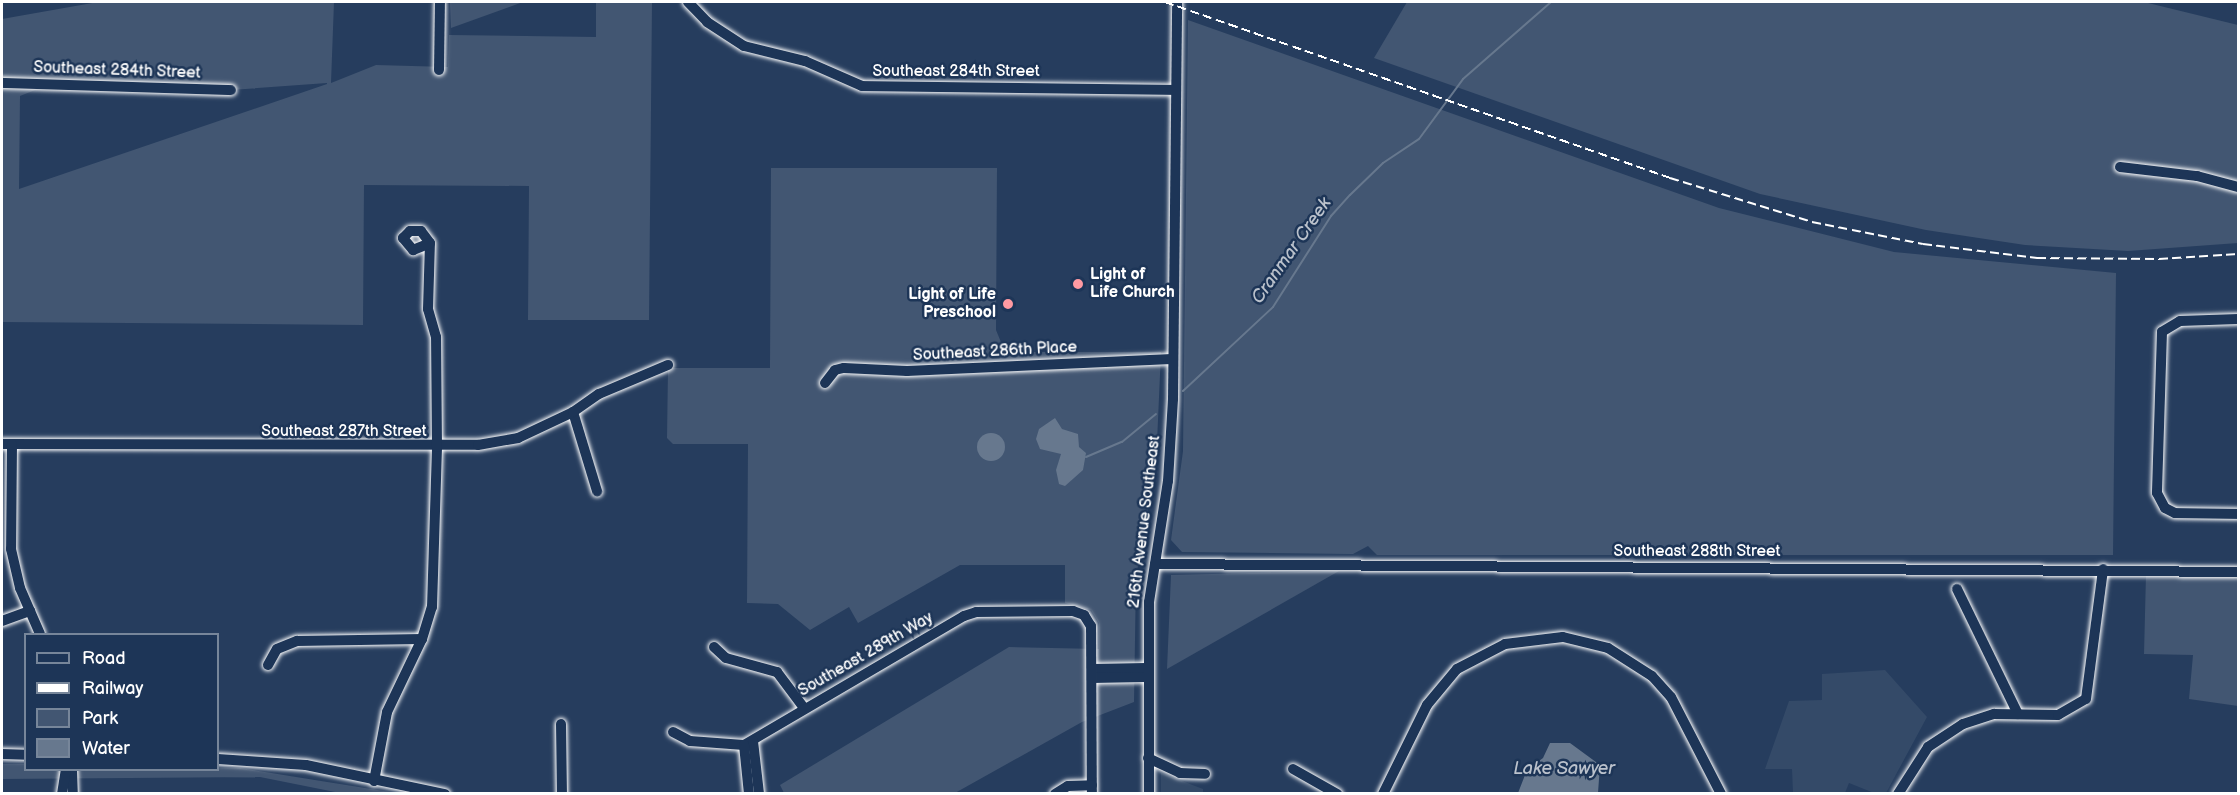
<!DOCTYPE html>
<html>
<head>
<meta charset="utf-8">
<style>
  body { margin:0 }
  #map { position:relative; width:2240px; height:795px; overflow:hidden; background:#263d5e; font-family:"Balsamiq Sans",sans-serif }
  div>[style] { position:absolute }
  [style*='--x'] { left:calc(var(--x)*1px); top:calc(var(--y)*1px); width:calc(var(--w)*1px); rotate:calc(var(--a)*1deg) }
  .built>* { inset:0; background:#344a68 }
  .green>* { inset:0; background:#425672 }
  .water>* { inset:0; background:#67788e }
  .round { border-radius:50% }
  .stream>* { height:2px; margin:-1px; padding:0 1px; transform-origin:1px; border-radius:1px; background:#67788e }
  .roads { filter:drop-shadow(0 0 2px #fff) drop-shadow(0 0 2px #fff) }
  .minor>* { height:10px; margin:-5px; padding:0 5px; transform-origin:5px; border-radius:5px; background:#1d3557 }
  .rail>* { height:2px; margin-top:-1px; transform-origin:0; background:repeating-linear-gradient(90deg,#fff 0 9px,transparent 0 13.5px) }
  .dots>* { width:16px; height:16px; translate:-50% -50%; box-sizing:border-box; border:3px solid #1d3557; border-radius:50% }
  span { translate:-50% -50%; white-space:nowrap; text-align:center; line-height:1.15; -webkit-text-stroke:5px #1d3557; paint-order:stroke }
  .street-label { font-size:16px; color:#fff }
  .poi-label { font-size:16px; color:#fff; font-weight:700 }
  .left { translate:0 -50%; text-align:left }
  .right { translate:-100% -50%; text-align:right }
  .water-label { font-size:18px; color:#bbc2cc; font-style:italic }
  .frame { position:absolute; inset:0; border:3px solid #fff; pointer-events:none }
  .legend { position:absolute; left:24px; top:633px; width:195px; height:138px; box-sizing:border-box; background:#1d3557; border:2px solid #77869a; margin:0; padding:8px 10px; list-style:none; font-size:18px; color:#fff }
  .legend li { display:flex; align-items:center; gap:12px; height:30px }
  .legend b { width:30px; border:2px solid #77869a }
</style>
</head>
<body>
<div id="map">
  <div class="built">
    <div style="clip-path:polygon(1885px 670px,1927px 717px,1886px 793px,1874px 793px,1849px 783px,1845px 793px,1793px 793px,1792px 769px,1765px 769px,1789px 701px,1822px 700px,1822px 674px)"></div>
    <div style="clip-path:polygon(1161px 773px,1203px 789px,1203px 793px,1161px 793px)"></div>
  </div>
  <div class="green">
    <div style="clip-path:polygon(evenodd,98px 2px,334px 2px,331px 83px,376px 65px,448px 67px,449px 35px,596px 37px,596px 2px,652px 2px,649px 320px,528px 320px,529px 186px,364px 185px,363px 325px,2px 322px,2px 19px,98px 2px,327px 83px,327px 84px,19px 189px,20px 96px,50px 84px,231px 90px,327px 83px)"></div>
    <div style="clip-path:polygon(450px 2px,523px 2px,451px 28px)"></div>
    <div style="clip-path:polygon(1407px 2px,2144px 2px,2238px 25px,2238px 243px,2128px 251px,2025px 245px,1926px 230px,1760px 194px,1374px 58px)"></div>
    <div style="clip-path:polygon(1188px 20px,1719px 208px,1894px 252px,2116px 273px,2113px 555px,1377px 555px,1368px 546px,1353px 554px,1182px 552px,1171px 540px,1183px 451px)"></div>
    <div style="clip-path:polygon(771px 168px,997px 168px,996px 330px,1005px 352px,1161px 352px,1156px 465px,1136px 577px,1134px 702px,1082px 722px,955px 793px,784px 793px,780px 785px,1009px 647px,1099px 649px,1099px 623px,1091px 610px,1065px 603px,1065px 565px,960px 565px,858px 623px,849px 607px,810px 630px,778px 604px,747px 603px,748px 444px,673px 444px,667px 438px,668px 368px,770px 368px)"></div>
    <div style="clip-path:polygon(1339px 571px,1167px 669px,1171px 575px)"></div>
    <div style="clip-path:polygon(2146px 574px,2238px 575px,2238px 706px,2189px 699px,2193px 655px,2144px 654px)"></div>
    <div style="clip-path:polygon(2px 764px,25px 764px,26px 770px,240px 768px,396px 793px,340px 793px,260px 777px,2px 779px)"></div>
  </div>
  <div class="water">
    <div style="clip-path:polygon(1055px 418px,1062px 429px,1078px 434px,1079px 447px,1086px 453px,1083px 470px,1065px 486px,1059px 484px,1056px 470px,1061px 454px,1040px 449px,1036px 439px,1039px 429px)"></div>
    <div class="round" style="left:977px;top:433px;width:28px;height:28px"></div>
    <div style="clip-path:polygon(1550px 743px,1570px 743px,1600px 765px,1598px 793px,1518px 793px,1527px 770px,1543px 758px)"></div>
  </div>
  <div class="stream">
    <div style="--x:1183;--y:391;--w:123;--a:-43"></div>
    <div style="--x:1273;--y:307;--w:108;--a:-57.5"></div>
    <div style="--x:1331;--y:216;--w:28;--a:-48"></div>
    <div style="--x:1350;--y:195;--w:46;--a:-44.1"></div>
    <div style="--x:1383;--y:163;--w:43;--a:-33.7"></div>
    <div style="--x:1419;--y:139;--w:74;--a:-53.7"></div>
    <div style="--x:1463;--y:79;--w:117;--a:-41.2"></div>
    <div style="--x:1086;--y:457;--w:39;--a:-23"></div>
    <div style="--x:1122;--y:442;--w:44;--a:-39.5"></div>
  </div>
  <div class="roads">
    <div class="minor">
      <div style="--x:688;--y:2;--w:28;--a:46"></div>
      <div style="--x:707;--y:22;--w:44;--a:33"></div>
      <div style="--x:744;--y:46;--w:63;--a:13.8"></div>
      <div style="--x:805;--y:61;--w:62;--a:23.7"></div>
      <div style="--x:862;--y:86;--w:314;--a:0.7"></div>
      <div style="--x:439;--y:70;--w:68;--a:-89.2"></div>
      <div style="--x:2;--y:83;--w:229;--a:1.8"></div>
      <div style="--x:2120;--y:167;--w:78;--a:6.7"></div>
      <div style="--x:2197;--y:176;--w:42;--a:15"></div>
      <div style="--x:2238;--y:319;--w:58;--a:178"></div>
      <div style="--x:2180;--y:321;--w:21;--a:149"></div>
      <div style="--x:2162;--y:332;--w:161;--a:91.8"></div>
      <div style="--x:2157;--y:493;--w:17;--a:62"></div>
      <div style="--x:2165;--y:508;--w:11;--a:27"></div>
      <div style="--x:2175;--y:513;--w:63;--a:0.9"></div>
      <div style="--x:825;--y:383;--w:16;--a:-52"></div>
      <div style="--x:835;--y:370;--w:9;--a:-13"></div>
      <div style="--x:844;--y:368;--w:63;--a:2.7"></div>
      <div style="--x:907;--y:371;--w:265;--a:-2.6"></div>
      <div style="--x:573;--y:412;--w:83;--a:73.1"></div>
      <div style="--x:2;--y:444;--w:476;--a:0.1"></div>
      <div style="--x:478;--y:445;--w:41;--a:-9.9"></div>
      <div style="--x:518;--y:438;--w:61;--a:-25.3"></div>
      <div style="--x:573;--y:412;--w:32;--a:-35"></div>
      <div style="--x:599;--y:394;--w:75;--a:-22.8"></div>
      <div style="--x:12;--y:444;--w:105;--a:90.5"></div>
      <div style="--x:11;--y:549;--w:40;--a:77"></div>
      <div style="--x:20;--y:588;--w:50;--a:66.5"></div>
      <div style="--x:1155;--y:564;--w:1083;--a:0.42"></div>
      <div style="--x:1957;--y:589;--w:139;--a:64"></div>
      <div style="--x:2;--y:621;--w:30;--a:-20"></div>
      <div style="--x:714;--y:647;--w:16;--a:43"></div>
      <div style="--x:726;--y:658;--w:53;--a:15.4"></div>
      <div style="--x:777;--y:672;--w:45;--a:53.1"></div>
      <div style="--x:268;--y:665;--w:18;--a:-61"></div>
      <div style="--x:277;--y:649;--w:22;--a:-22"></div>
      <div style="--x:297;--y:641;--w:125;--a:-0.9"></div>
      <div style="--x:1092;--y:669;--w:54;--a:-1.1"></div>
      <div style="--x:1092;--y:678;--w:54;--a:-1.1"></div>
      <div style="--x:561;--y:724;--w:70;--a:89.2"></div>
      <div style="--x:673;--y:732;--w:19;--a:28"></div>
      <div style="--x:690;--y:741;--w:54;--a:4.2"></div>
      <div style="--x:744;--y:745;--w:255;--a:-30.4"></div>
      <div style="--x:964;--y:616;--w:13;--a:-18"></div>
      <div style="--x:976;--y:612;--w:97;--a:-0.6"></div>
      <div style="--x:1073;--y:611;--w:12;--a:20"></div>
      <div style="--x:1084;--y:615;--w:13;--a:58"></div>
      <div style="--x:1091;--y:626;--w:168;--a:89.7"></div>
      <div style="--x:753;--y:741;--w:53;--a:83.5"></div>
      <div style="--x:744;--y:745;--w:49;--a:84.2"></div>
      <div style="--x:2;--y:754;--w:24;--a:2"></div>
      <div style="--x:1148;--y:758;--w:35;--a:25"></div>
      <div style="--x:1180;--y:773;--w:25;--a:2"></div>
      <div style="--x:218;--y:759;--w:88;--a:3.9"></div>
      <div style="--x:306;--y:765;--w:142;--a:11.8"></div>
      <div style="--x:1293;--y:769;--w:51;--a:29.6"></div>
      <div style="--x:72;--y:770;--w:24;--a:88"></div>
      <div style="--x:374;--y:781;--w:70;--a:-79.3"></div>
      <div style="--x:387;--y:712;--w:81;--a:-64.4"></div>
      <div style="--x:422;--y:639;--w:34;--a:-73"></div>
      <div style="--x:432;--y:607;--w:160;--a:-88.2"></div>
      <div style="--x:437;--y:447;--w:110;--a:-90.5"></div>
      <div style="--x:436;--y:337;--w:29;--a:-106"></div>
      <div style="--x:428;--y:309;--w:66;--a:-88.3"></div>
      <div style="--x:430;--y:243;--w:15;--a:-127"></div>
      <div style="--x:421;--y:231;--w:11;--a:180"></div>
      <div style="--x:410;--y:231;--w:10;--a:135"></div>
      <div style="--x:403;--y:238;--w:16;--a:50"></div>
      <div style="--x:413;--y:250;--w:18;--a:-22"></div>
      <div style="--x:62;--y:794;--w:24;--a:-81"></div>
      <div style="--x:1055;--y:794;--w:15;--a:-32"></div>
      <div style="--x:1068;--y:786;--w:24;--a:-2"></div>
      <div style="--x:1149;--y:794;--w:192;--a:-90"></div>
      <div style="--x:1149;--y:602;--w:122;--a:-81.1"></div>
      <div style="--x:1168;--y:481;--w:82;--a:-86.5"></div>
      <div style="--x:1173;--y:399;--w:397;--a:-89.4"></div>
      <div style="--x:1383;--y:794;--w:99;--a:-63.7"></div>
      <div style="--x:1427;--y:705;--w:47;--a:-50.2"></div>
      <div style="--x:1457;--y:669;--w:54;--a:-27.5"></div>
      <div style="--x:1505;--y:644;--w:58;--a:-6.9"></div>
      <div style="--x:1563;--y:637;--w:46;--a:13.7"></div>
      <div style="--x:1608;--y:648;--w:52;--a:32.5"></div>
      <div style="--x:1652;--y:676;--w:28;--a:48"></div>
      <div style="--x:1671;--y:697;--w:109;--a:62.7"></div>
      <div style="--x:1898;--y:794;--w:56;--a:-57.4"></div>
      <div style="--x:1928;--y:747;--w:42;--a:-33.3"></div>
      <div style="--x:1963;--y:724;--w:33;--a:-18"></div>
      <div style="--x:1994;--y:714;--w:64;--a:0.9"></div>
      <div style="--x:2058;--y:715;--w:32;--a:-30"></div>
      <div style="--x:2086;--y:699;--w:131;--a:-82.5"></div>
    </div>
  </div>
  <div class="rail">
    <div style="--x:1165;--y:2;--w:535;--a:19.21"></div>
    <div style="--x:1670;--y:178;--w:149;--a:17.2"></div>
    <div style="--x:1812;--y:222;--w:113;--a:11.2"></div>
    <div style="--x:1923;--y:244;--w:115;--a:7"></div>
    <div style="--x:2037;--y:258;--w:122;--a:0.5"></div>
    <div style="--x:2159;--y:259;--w:79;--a:-3.6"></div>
  </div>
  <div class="dots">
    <div style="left:1078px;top:284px;background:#ff9aa2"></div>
    <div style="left:1008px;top:304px;background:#ff9aa2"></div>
  </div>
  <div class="street-label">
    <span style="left:117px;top:71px;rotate:2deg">Southeast 284th Street</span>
    <span style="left:956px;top:72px">Southeast 284th Street</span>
    <span style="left:995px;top:352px;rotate:-3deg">Southeast 286th Place</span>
    <span style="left:344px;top:432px">Southeast 287th Street</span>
    <span style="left:1145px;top:522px;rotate:-83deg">216th Avenue Southeast</span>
    <span style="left:1697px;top:552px">Southeast 288th Street</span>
    <span style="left:866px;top:655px;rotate:-30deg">Southeast 289th Way</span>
  </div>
  <div class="poi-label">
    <span class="left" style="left:1090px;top:284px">Light of<br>Life Church</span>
    <span class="right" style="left:996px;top:304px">Light of Life<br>Preschool</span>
  </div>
  <div class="water-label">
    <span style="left:1292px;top:251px;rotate:-55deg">Cranmar Creek</span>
    <span style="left:1564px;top:769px">Lake Sawyer</span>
  </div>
  <div class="frame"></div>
  <ul class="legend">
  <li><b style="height:8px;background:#1d3557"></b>Road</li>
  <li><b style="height:8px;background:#fff"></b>Railway</li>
  <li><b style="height:16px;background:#425672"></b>Park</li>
  <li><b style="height:16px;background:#67788e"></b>Water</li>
  </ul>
</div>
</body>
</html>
